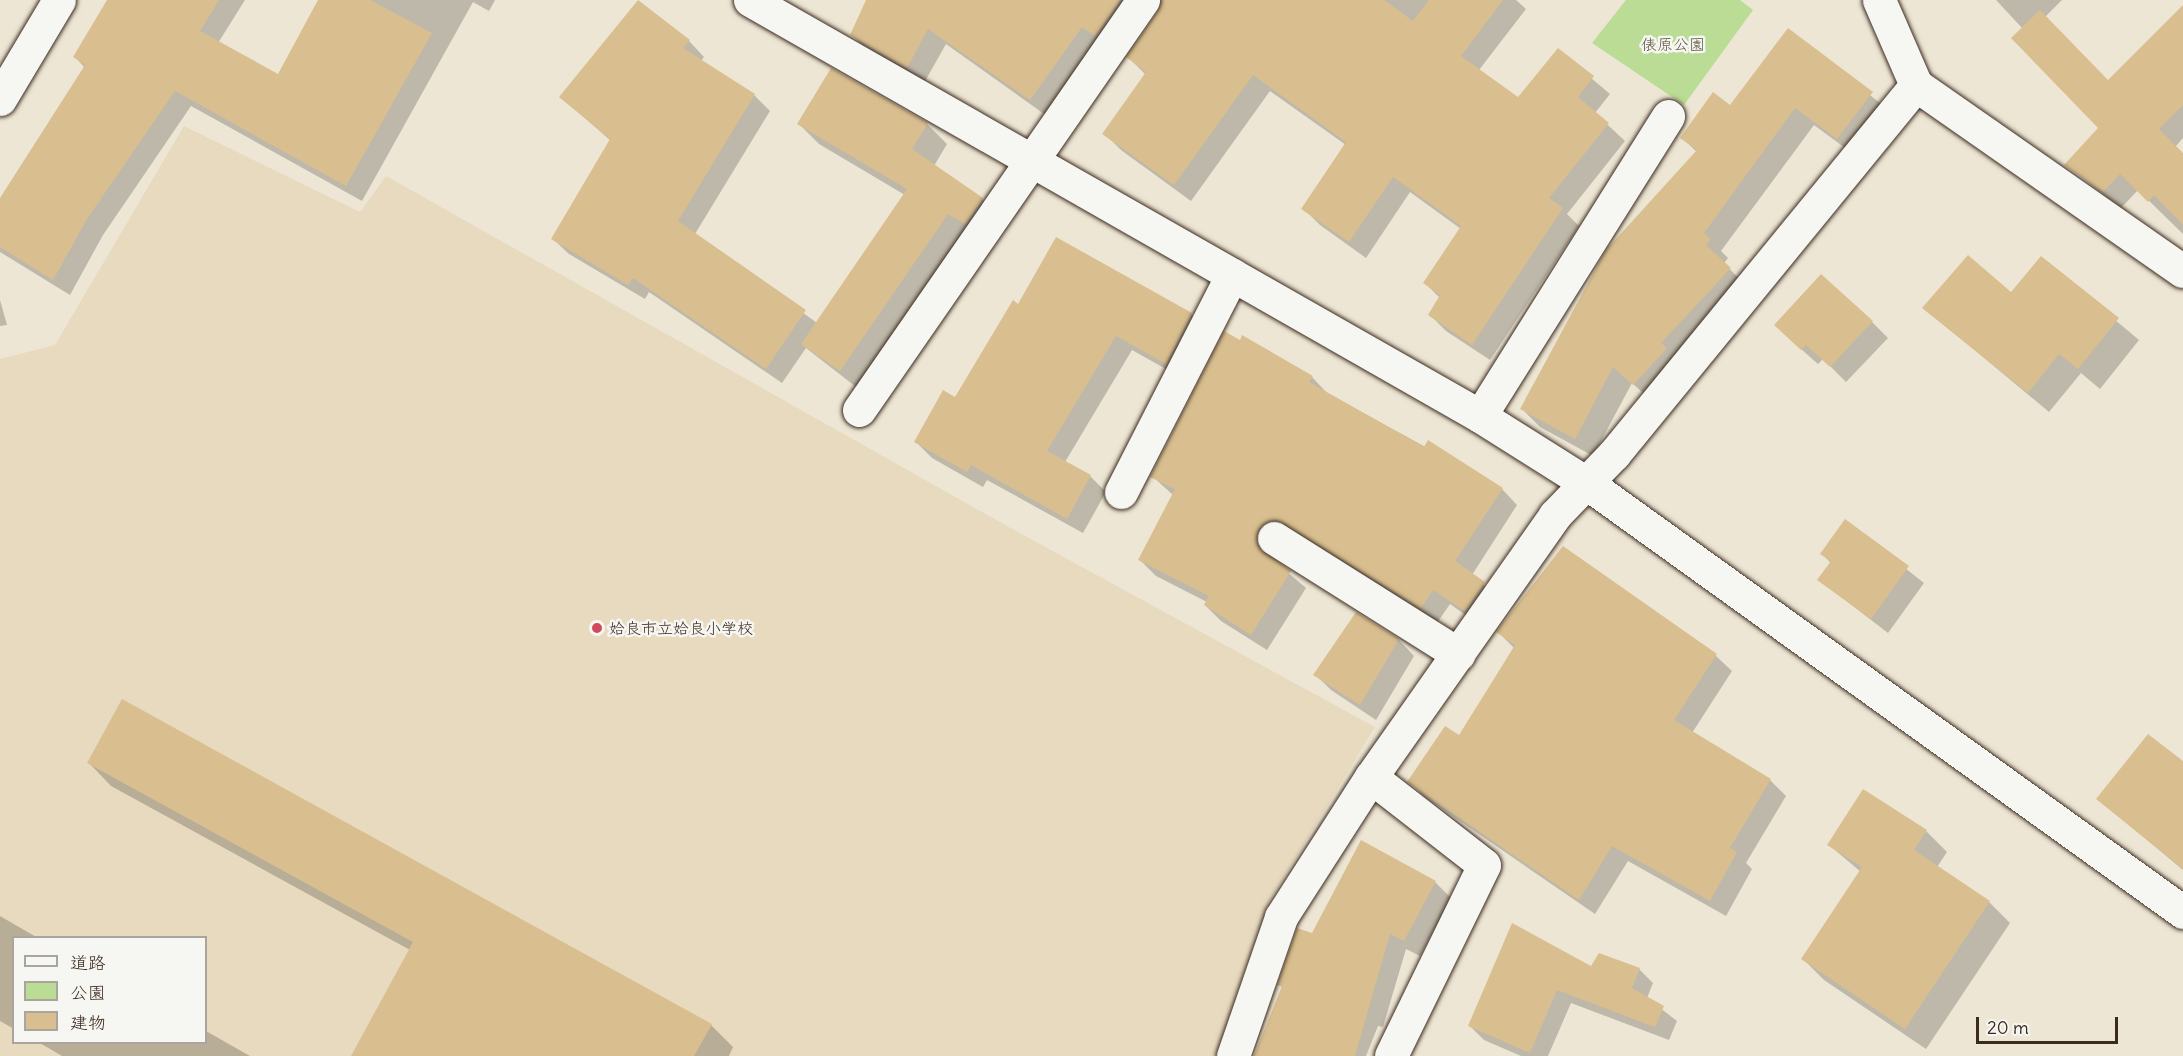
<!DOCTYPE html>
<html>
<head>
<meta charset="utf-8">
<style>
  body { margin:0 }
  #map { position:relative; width:2183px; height:1056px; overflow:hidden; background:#ede6d4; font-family:Delius,"Klee One",sans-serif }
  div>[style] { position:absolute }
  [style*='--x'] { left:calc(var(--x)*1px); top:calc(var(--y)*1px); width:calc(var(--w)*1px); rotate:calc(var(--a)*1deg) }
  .built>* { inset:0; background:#e7dabf }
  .green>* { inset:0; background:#bbdc95 }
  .shadow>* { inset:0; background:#0003 }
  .building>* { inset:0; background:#d9bf8f }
  .roads { filter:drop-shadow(0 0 2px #3b2a1e) drop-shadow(0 0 2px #3b2a1e) }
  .minor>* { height:33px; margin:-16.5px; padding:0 16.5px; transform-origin:16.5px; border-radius:16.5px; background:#f6f6f2 }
  .dots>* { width:16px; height:16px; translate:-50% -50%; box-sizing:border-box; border:3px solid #f6f6f2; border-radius:50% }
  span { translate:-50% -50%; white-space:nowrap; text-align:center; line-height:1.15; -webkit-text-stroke:5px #f6f6f2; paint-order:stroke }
  .park-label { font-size:16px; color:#5b563c }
  .poi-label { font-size:16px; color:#3b2a1e }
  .left { translate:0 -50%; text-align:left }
  .legend { position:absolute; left:12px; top:936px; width:195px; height:108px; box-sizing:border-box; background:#f6f6f2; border:2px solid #aba49d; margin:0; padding:8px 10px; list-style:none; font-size:18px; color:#3b2a1e }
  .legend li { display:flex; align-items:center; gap:12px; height:30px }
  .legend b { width:30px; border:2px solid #aba49d }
  .scale { position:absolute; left:1976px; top:1017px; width:142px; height:27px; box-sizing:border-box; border:3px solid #3b2a1e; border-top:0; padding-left:8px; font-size:18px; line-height:21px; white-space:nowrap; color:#3b2a1e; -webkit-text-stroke:4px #f6f6f2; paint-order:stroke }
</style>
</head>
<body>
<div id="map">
  <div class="built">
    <div style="clip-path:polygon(evenodd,184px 126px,360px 212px,386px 176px,1014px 530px,1375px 727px,1269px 902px,1216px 1056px,0 1056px,0 359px,55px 345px,184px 126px,14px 938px,206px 938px,206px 1042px,14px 1042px,14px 938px)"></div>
  </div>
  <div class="green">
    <div style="clip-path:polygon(1626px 0,1740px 0,1753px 10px,1684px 105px,1592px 43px)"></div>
  </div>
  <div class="shadow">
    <div style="clip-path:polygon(119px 0,245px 0,218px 43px,279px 76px,319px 0,495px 0,489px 11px,473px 2px,362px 201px,191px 106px,103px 235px,70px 295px,0 252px,0 201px,85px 68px,75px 57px)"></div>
    <div style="clip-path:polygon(868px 0,1156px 0,1047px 116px,946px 44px,924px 83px,869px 52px,852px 35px)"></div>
    <div style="clip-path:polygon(1161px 0,1516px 0,1526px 9px,1479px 70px,1518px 99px,1558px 50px,1610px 94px,1595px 113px,1625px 141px,1567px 214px,1579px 226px,1490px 360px,1446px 331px,1429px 314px,1440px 298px,1425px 283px,1461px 229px,1410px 192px,1366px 258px,1320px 225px,1303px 208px,1346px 145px,1270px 91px,1191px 201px,1121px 150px,1104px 133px,1146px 75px,1128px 57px,1160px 11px)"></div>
    <div style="clip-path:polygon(1996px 0,2062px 0,2045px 17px,2108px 82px,2183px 7px,2183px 138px,2175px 147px,2183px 155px,2183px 234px,2138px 190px,2121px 208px,2066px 165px,2100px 128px,2023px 29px)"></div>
    <div style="clip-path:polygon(639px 1px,689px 41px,704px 57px,701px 61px,754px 95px,770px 111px,695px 234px,817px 323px,905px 195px,819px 144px,799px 124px,927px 124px,947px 144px,934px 166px,982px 199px,1002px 219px,860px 390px,806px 348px,782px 383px,649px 292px,645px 299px,569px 254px,553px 239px,611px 141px,561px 97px)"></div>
    <div style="clip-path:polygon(1788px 30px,1890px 111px,1856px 156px,1814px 125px,1721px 251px,1728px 258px,1724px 263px,1747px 287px,1652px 401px,1632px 383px,1593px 456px,1540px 427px,1522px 409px,1697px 152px,1682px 138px,1730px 107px)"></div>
    <div style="clip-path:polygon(2041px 258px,2139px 340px,2100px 389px,2081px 373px,2049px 412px,1924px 308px,2012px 295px)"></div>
    <div style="clip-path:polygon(0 300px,7px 325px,0 326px)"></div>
    <div style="clip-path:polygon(1019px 306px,1191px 314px,1207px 330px,1182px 378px,1132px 350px,1065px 462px,1090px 476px,1106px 492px,1083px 533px,987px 480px,983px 487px,932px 458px,916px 442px,955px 399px)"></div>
    <div style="clip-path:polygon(1872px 322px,1888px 338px,1846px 382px,1823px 359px,1818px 364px,1792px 341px)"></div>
    <div style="clip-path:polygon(1312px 377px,1327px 393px,1502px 489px,1517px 505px,1472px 575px,1500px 599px,1481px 626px,1450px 604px,1437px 623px,1271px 553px,1272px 559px,1306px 588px,1267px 650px,1221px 621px,1205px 605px,1207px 602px,1156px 576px,1140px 560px,1173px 495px,1152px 476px)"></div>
    <div style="clip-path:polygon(1845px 521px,1924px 583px,1888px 633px,1819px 580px,1831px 563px,1822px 554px)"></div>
    <div style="clip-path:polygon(1563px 548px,1716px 656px,1732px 671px,1692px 733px,1770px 780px,1786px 796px,1746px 863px,1752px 869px,1726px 916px,1628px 861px,1595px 914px,1425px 797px,1409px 781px,1459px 738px,1515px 649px,1498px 632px)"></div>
    <div style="clip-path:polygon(1357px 614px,1399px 640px,1414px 656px,1376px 720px,1331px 690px,1315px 674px)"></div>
    <div style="clip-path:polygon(89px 763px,711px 1025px,733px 1047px,729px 1056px,353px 1056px,410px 950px,111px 786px)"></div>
    <div style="clip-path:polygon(2183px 763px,2183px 870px,2098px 799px)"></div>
    <div style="clip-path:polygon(1926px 831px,1947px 852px,1937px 867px,1989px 902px,2010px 923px,1926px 1049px,1824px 980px,1803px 959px,1861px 872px,1829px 845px)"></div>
    <div style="clip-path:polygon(1435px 882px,1451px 898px,1420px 956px,1406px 949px,1383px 1027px,1378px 1026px,1366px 1056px,1256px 1056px,1283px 988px,1279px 985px,1313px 934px)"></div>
    <div style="clip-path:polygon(0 916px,38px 938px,14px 938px,14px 1029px,0 1021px)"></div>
    <div style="clip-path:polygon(1591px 968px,1639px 969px,1653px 983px,1647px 998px,1677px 1021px,1669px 1040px,1571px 1003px,1548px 1056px,1521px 1056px,1484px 1040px,1470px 1026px)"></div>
    <div style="clip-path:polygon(206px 1031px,250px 1056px,62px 1056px,38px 1042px,206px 1042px)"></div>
  </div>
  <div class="building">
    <div style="clip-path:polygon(107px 0,219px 0,200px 31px,278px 74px,318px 0,370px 0,432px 33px,346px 186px,175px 91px,87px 219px,53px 280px,0 247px,0 198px,85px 65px,73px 57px)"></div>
    <div style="clip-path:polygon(638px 0,690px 40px,683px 48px,755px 94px,678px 221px,806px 310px,766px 369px,633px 278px,628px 285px,551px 239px,610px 139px,559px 97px)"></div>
    <div style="clip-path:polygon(866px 0,1120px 0,1095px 36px,1082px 27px,1030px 100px,928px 29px,907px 68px,850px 35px)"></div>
    <div style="clip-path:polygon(1161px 0,1384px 0,1413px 21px,1429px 0,1503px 0,1461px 56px,1518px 97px,1558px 48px,1594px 76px,1578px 97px,1609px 123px,1549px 198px,1563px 208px,1472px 345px,1428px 315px,1440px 295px,1423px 283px,1461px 226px,1393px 177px,1349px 242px,1301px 209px,1346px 142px,1253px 75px,1174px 185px,1102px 134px,1146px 72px,1126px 57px,1158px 11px)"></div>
    <div style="clip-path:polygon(2183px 5px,2183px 105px,2159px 129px,2183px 153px,2183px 225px,2154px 195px,2148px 202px,2120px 174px,2103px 192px,2064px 165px,2098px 128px,2011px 38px,2040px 10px,2108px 80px)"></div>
    <div style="clip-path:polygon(1788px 28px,1873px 92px,1837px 139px,1795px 108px,1704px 233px,1711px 239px,1706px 245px,1731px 268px,1661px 343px,1667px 348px,1633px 385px,1613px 367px,1575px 439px,1520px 409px,1606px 250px,1697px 150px,1680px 138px,1713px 92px,1730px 105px)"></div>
    <div style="clip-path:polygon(831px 68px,928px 123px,912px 149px,983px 198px,965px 224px,948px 214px,840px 371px,801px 344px,907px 189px,797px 124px)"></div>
    <div style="clip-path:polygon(1056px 237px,1192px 313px,1166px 364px,1116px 336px,1047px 451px,1091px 475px,1067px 519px,971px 465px,967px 472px,914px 442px,943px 390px,955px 397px,1013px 300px,1018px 304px)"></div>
    <div style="clip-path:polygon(1968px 255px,2011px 292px,2041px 256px,2119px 318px,2078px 369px,2059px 354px,2028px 393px,1922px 308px)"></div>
    <div style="clip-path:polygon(1821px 274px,1873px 321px,1830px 367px,1806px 345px,1801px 350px,1774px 325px)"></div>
    <div style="clip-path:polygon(1224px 331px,1240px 340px,1242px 335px,1313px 376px,1309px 382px,1424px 447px,1428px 440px,1503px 488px,1455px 561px,1485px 582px,1465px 611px,1433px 590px,1421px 608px,1275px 519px,1259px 528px,1257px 546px,1291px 571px,1251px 635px,1204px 605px,1209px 596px,1138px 560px,1175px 489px,1150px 477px)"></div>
    <div style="clip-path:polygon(1845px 519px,1909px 566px,1871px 619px,1817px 580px,1831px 561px,1820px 554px)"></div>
    <div style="clip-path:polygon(1563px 546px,1717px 654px,1674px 720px,1771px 779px,1730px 848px,1737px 852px,1710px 901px,1612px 846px,1579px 900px,1407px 782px,1445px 726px,1459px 735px,1515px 645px,1496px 632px)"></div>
    <div style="clip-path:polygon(1356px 612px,1399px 639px,1360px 705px,1313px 675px)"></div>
    <div style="clip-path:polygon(122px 699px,712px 1024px,694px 1056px,351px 1056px,413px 942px,87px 763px)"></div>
    <div style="clip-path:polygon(2148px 734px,2183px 761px,2183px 869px,2096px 799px)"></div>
    <div style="clip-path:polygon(1863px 789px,1927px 830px,1914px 850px,1990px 901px,1905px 1029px,1801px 959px,1862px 867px,1827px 845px)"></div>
    <div style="clip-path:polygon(1361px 840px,1436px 881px,1404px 941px,1390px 934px,1355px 1056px,1254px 1056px,1282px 986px,1277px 985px,1297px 928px,1312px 933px)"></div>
    <div style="clip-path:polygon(1512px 923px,1591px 966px,1599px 953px,1640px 968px,1632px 988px,1664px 1006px,1655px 1027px,1557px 990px,1530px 1053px,1468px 1026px)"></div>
  </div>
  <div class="roads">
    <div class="minor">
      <div style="--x:750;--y:0;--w:840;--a:29.68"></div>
      <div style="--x:1480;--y:416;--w:128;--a:32.2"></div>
      <div style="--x:1588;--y:484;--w:733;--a:35.73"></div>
      <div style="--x:1879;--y:0;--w:93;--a:66.5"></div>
      <div style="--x:1916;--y:85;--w:325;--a:34.9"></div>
      <div style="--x:0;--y:99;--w:115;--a:-59.2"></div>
      <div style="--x:859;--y:410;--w:499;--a:-55.3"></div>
      <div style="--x:1480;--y:416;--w:354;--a:-57.9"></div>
      <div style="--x:1121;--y:492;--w:244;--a:-62.9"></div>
      <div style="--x:1274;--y:538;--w:218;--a:32.2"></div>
      <div style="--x:1371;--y:777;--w:143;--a:37.9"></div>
      <div style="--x:1484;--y:865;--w:212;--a:116"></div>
      <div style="--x:1233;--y:1056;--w:147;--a:-70.9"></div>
      <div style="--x:1281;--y:917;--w:166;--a:-57.3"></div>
      <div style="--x:1371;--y:777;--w:320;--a:-54.9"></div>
      <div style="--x:1555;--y:515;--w:85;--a:-46"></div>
      <div style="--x:1614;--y:454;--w:477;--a:-50.7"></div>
    </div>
  </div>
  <div class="dots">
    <div style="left:597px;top:628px;background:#d1495b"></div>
  </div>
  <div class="park-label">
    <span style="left:1673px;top:44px">俵原公園</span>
  </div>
  <div class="poi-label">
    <span class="left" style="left:609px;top:628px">姶良市立姶良小学校</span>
  </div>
  <ul class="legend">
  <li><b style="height:8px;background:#f6f6f2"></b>道路</li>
  <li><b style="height:16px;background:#bbdc95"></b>公園</li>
  <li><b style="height:16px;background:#d9bf8f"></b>建物</li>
  </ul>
  <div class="scale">20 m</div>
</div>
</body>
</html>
